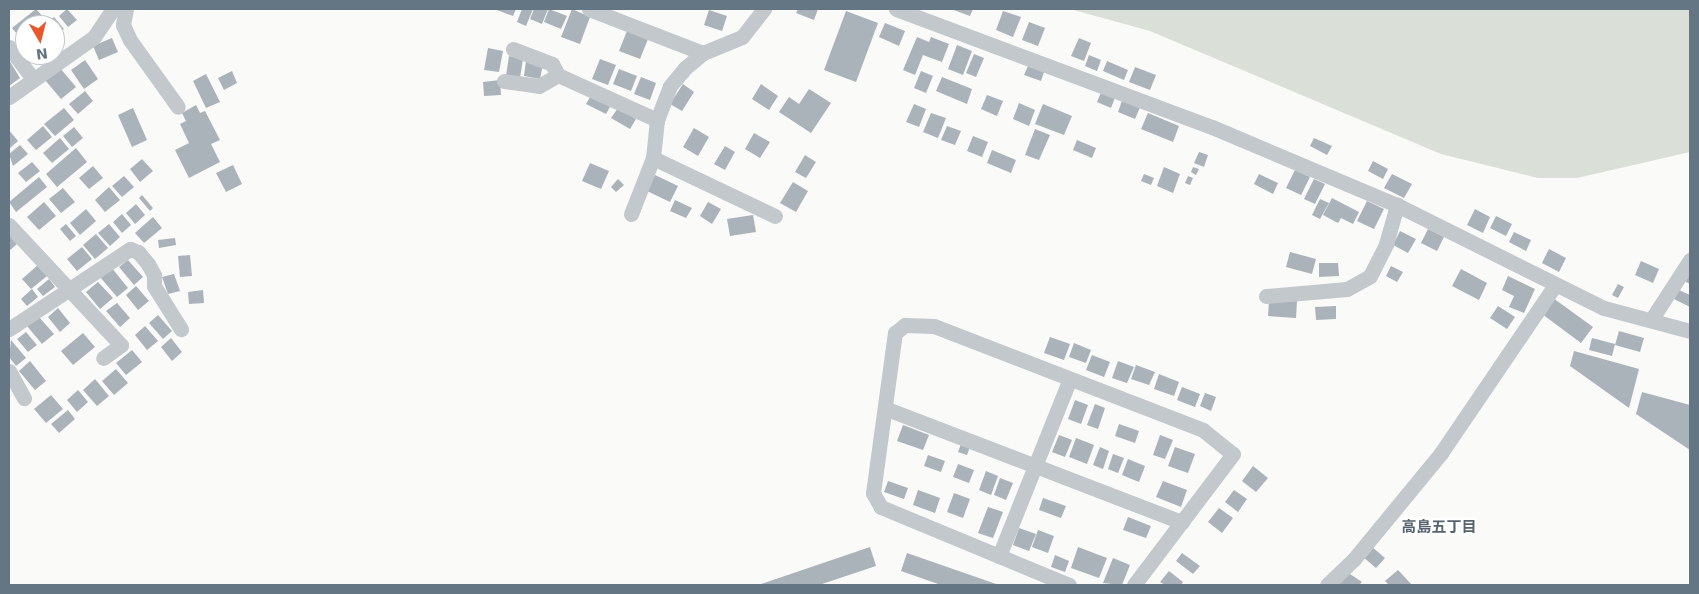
<!DOCTYPE html>
<html>
<head>
<meta charset="utf-8">
<style>
  body { margin:0 }
  #map { position:relative; width:1699px; height:594px; overflow:hidden; background:#fafaf8; font-family:"DejaVu Sans","Noto Sans JP",sans-serif }
  div>[style] { position:absolute }
  [style*='--x'] { left:calc(var(--x)*1px); top:calc(var(--y)*1px); width:calc(var(--w)*1px); rotate:calc(var(--a)*1deg) }
  .green>* { inset:0; background:#dadfd7 }
  .building>* { inset:0; background:#aab3b9 }
  .minor>* { height:15px; margin:-7.5px; padding:0 7.5px; transform-origin:7.5px; border-radius:7.5px; background:#c3c8cc }
  span { translate:-50% -50%; white-space:nowrap; text-align:center; line-height:1.15; -webkit-text-stroke:5px #fff; paint-order:stroke }
  .neighbourhood-label { font-size:15px; color:#56646e; font-weight:700 }
  .frame { position:absolute; inset:0; border:10px solid #647683; pointer-events:none }
  .north { position:absolute; left:15px; top:15px; width:50px; height:50px; box-sizing:border-box; background:#fff; border:1px solid #c1c8cd; border-radius:50%; rotate:172deg; font-size:14px; font-weight:700; line-height:20px; text-align:center; color:#647683 }
  .north::after { content:''; display:block; margin:auto; width:18px; height:22px; background:#e7572b; clip-path:polygon(50% 0,100% 100%,50% 72%,0 100%) }
</style>
</head>
<body>
<div id="map">
  <div class="green">
    <div style="clip-path:polygon(1070px 9px,1690px 9px,1690px 152px,1577px 178px,1538px 178px,1441px 154px,1150px 31px)"></div>
  </div>
  <div class="building">
    <div style="clip-path:polygon(36px 9px,46px 20px,40px 25px,25px 25px,22px 40px,12px 28px)"></div>
    <div style="clip-path:polygon(67px 9px,77px 20px,68px 27px,59px 16px)"></div>
    <div style="clip-path:polygon(494px 9px,516px 9px,513px 16px)"></div>
    <div style="clip-path:polygon(522px 9px,533px 9px,526px 26px,517px 22px)"></div>
    <div style="clip-path:polygon(534px 9px,548px 9px,542px 24px,530px 19px)"></div>
    <div style="clip-path:polygon(549px 9px,567px 16px,561px 29px,544px 22px)"></div>
    <div style="clip-path:polygon(572px 9px,590px 17px,580px 44px,561px 37px)"></div>
    <div style="clip-path:polygon(798px 9px,818px 9px,814px 20px,796px 13px)"></div>
    <div style="clip-path:polygon(951px 9px,973px 9px,970px 16px)"></div>
    <div style="clip-path:polygon(709px 10px,727px 16px,722px 31px,704px 25px)"></div>
    <div style="clip-path:polygon(846px 11px,878px 23px,856px 82px,824px 70px)"></div>
    <div style="clip-path:polygon(1003px 11px,1021px 17px,1013px 37px,996px 30px)"></div>
    <div style="clip-path:polygon(54px 17px,64px 29px,55px 36px,55px 25px,45px 25px)"></div>
    <div style="clip-path:polygon(1029px 22px,1045px 28px,1038px 46px,1022px 40px)"></div>
    <div style="clip-path:polygon(885px 23px,905px 31px,899px 46px,879px 37px)"></div>
    <div style="clip-path:polygon(627px 31px,648px 39px,640px 59px,619px 51px)"></div>
    <div style="clip-path:polygon(917px 37px,929px 42px,931px 37px,949px 44px,942px 62px,923px 55px,915px 75px,903px 70px)"></div>
    <div style="clip-path:polygon(112px 38px,118px 52px,99px 60px,93px 46px)"></div>
    <div style="clip-path:polygon(1079px 38px,1091px 43px,1084px 61px,1071px 56px)"></div>
    <div style="clip-path:polygon(957px 45px,972px 51px,963px 75px,948px 69px)"></div>
    <div style="clip-path:polygon(488px 48px,503px 51px,499px 72px,484px 70px)"></div>
    <div style="clip-path:polygon(974px 54px,984px 58px,976px 77px,966px 73px)"></div>
    <div style="clip-path:polygon(45px 55px,34px 64px,27px 56px,28px 55px)"></div>
    <div style="clip-path:polygon(1089px 55px,1101px 60px,1097px 71px,1085px 66px)"></div>
    <div style="clip-path:polygon(509px 56px,523px 59px,520px 78px,506px 76px)"></div>
    <div style="clip-path:polygon(600px 59px,616px 65px,608px 85px,592px 79px)"></div>
    <div style="clip-path:polygon(9px 60px,20px 78px,9px 86px)"></div>
    <div style="clip-path:polygon(85px 60px,98px 79px,84px 89px,71px 70px)"></div>
    <div style="clip-path:polygon(526px 61px,543px 64px,540px 79px,524px 76px)"></div>
    <div style="clip-path:polygon(1107px 61px,1128px 70px,1124px 80px,1103px 71px)"></div>
    <div style="clip-path:polygon(1028px 66px,1044px 72px,1041px 81px,1024px 75px)"></div>
    <div style="clip-path:polygon(1135px 67px,1156px 75px,1150px 90px,1129px 82px)"></div>
    <div style="clip-path:polygon(60px 68px,76px 87px,61px 99px,45px 80px)"></div>
    <div style="clip-path:polygon(619px 69px,637px 76px,631px 91px,613px 84px)"></div>
    <div style="clip-path:polygon(232px 71px,237px 83px,224px 90px,218px 78px)"></div>
    <div style="clip-path:polygon(921px 71px,933px 76px,926px 93px,914px 88px)"></div>
    <div style="clip-path:polygon(206px 74px,220px 102px,206px 108px,193px 81px)"></div>
    <div style="clip-path:polygon(641px 77px,656px 83px,650px 100px,634px 94px)"></div>
    <div style="clip-path:polygon(942px 77px,972px 89px,967px 104px,936px 91px)"></div>
    <div style="clip-path:polygon(500px 80px,501px 95px,484px 96px,483px 82px)"></div>
    <div style="clip-path:polygon(683px 84px,694px 92px,682px 111px,670px 104px)"></div>
    <div style="clip-path:polygon(761px 84px,778px 96px,769px 110px,752px 99px)"></div>
    <div style="clip-path:polygon(809px 89px,831px 103px,811px 133px,779px 112px,789px 97px,799px 104px)"></div>
    <div style="clip-path:polygon(1102px 90px,1116px 95px,1111px 108px,1097px 102px)"></div>
    <div style="clip-path:polygon(85px 91px,93px 101px,78px 114px,69px 104px)"></div>
    <div style="clip-path:polygon(592px 94px,611px 105px,606px 114px,586px 104px)"></div>
    <div style="clip-path:polygon(987px 95px,1003px 101px,997px 116px,981px 109px)"></div>
    <div style="clip-path:polygon(1123px 98px,1141px 105px,1135px 119px,1118px 112px)"></div>
    <div style="clip-path:polygon(1019px 103px,1035px 110px,1029px 126px,1013px 119px)"></div>
    <div style="clip-path:polygon(914px 104px,926px 109px,919px 127px,906px 122px)"></div>
    <div style="clip-path:polygon(1043px 104px,1072px 116px,1064px 135px,1035px 124px)"></div>
    <div style="clip-path:polygon(196px 105px,200px 113px,205px 111px,220px 140px,211px 144px,220px 162px,189px 178px,175px 150px,189px 143px,180px 124px,186px 121px,182px 113px)"></div>
    <div style="clip-path:polygon(64px 108px,74px 120px,55px 136px,44px 124px)"></div>
    <div style="clip-path:polygon(133px 108px,147px 140px,132px 147px,118px 115px)"></div>
    <div style="clip-path:polygon(618px 108px,636px 119px,630px 129px,611px 118px)"></div>
    <div style="clip-path:polygon(931px 113px,946px 118px,938px 138px,923px 132px)"></div>
    <div style="clip-path:polygon(1148px 113px,1179px 126px,1173px 142px,1141px 129px)"></div>
    <div style="clip-path:polygon(43px 126px,52px 137px,36px 150px,27px 140px)"></div>
    <div style="clip-path:polygon(947px 126px,961px 131px,955px 145px,941px 140px)"></div>
    <div style="clip-path:polygon(74px 127px,83px 138px,72px 147px,63px 136px)"></div>
    <div style="clip-path:polygon(694px 128px,709px 137px,698px 156px,683px 147px)"></div>
    <div style="clip-path:polygon(1035px 129px,1050px 135px,1039px 160px,1025px 155px)"></div>
    <div style="clip-path:polygon(9px 130px,18px 141px,9px 149px)"></div>
    <div style="clip-path:polygon(754px 133px,770px 142px,760px 158px,745px 149px)"></div>
    <div style="clip-path:polygon(973px 136px,988px 142px,982px 157px,967px 151px)"></div>
    <div style="clip-path:polygon(60px 138px,69px 149px,52px 163px,43px 153px)"></div>
    <div style="clip-path:polygon(1314px 138px,1332px 146px,1327px 155px,1310px 146px)"></div>
    <div style="clip-path:polygon(1077px 140px,1096px 148px,1092px 158px,1073px 150px)"></div>
    <div style="clip-path:polygon(20px 145px,28px 154px,13px 166px,9px 154px)"></div>
    <div style="clip-path:polygon(725px 146px,735px 152px,725px 170px,714px 164px)"></div>
    <div style="clip-path:polygon(76px 148px,87px 162px,57px 187px,46px 174px)"></div>
    <div style="clip-path:polygon(992px 150px,1016px 160px,1011px 173px,987px 163px)"></div>
    <div style="clip-path:polygon(1199px 152px,1208px 155px,1204px 167px,1194px 163px)"></div>
    <div style="clip-path:polygon(805px 155px,816px 162px,806px 178px,795px 172px)"></div>
    <div style="clip-path:polygon(142px 159px,153px 171px,140px 182px,130px 169px)"></div>
    <div style="clip-path:polygon(1373px 161px,1388px 169px,1383px 179px,1368px 171px)"></div>
    <div style="clip-path:polygon(32px 162px,40px 171px,26px 182px,18px 173px)"></div>
    <div style="clip-path:polygon(590px 163px,609px 171px,601px 189px,582px 181px)"></div>
    <div style="clip-path:polygon(233px 165px,242px 184px,226px 192px,216px 173px)"></div>
    <div style="clip-path:polygon(93px 166px,103px 178px,89px 189px,79px 178px)"></div>
    <div style="clip-path:polygon(1164px 167px,1180px 174px,1173px 193px,1157px 186px)"></div>
    <div style="clip-path:polygon(1193px 167px,1199px 169px,1196px 175px,1191px 172px)"></div>
    <div style="clip-path:polygon(1295px 170px,1310px 177px,1301px 195px,1286px 188px)"></div>
    <div style="clip-path:polygon(1144px 174px,1154px 178px,1151px 185px,1141px 181px)"></div>
    <div style="clip-path:polygon(1259px 174px,1278px 183px,1273px 194px,1254px 184px)"></div>
    <div style="clip-path:polygon(1392px 174px,1412px 184px,1404px 198px,1384px 188px)"></div>
    <div style="clip-path:polygon(655px 175px,678px 186px,670px 202px,647px 191px)"></div>
    <div style="clip-path:polygon(124px 176px,134px 187px,122px 197px,112px 186px)"></div>
    <div style="clip-path:polygon(1188px 176px,1193px 178px,1190px 185px,1185px 183px)"></div>
    <div style="clip-path:polygon(39px 177px,47px 187px,16px 212px,9px 202px)"></div>
    <div style="clip-path:polygon(618px 179px,624px 185px,616px 192px,611px 187px)"></div>
    <div style="clip-path:polygon(1314px 179px,1325px 184px,1315px 204px,1304px 199px)"></div>
    <div style="clip-path:polygon(793px 182px,808px 191px,796px 212px,780px 203px)"></div>
    <div style="clip-path:polygon(109px 187px,120px 200px,105px 212px,95px 200px)"></div>
    <div style="clip-path:polygon(63px 188px,75px 202px,61px 213px,49px 199px)"></div>
    <div style="clip-path:polygon(142px 195px,153px 208px,150px 211px,139px 198px)"></div>
    <div style="clip-path:polygon(1332px 198px,1359px 212px,1353px 224px,1341px 218px,1338px 223px,1323px 215px)"></div>
    <div style="clip-path:polygon(1320px 199px,1329px 203px,1320px 219px,1312px 215px)"></div>
    <div style="clip-path:polygon(675px 200px,692px 208px,686px 218px,670px 211px)"></div>
    <div style="clip-path:polygon(1367px 201px,1384px 209px,1374px 229px,1357px 221px)"></div>
    <div style="clip-path:polygon(44px 202px,56px 216px,39px 230px,27px 217px)"></div>
    <div style="clip-path:polygon(708px 202px,721px 209px,712px 224px,700px 216px)"></div>
    <div style="clip-path:polygon(136px 204px,145px 215px,135px 224px,126px 213px)"></div>
    <div style="clip-path:polygon(86px 209px,96px 221px,80px 235px,70px 223px)"></div>
    <div style="clip-path:polygon(1475px 209px,1490px 217px,1483px 233px,1467px 225px)"></div>
    <div style="clip-path:polygon(122px 214px,131px 225px,122px 233px,113px 222px)"></div>
    <div style="clip-path:polygon(753px 215px,756px 232px,730px 236px,727px 219px)"></div>
    <div style="clip-path:polygon(1496px 216px,1512px 224px,1506px 236px,1490px 228px)"></div>
    <div style="clip-path:polygon(153px 217px,162px 228px,144px 243px,135px 233px)"></div>
    <div style="clip-path:polygon(66px 224px,76px 236px,70px 241px,60px 229px)"></div>
    <div style="clip-path:polygon(109px 224px,120px 237px,110px 246px,98px 233px)"></div>
    <div style="clip-path:polygon(1428px 229px,1444px 237px,1437px 251px,1421px 243px)"></div>
    <div style="clip-path:polygon(1400px 231px,1416px 239px,1408px 253px,1393px 245px)"></div>
    <div style="clip-path:polygon(1514px 232px,1531px 240px,1526px 251px,1509px 242px)"></div>
    <div style="clip-path:polygon(9px 234px,17px 244px,9px 251px)"></div>
    <div style="clip-path:polygon(96px 234px,108px 248px,95px 259px,83px 245px)"></div>
    <div style="clip-path:polygon(175px 238px,176px 245px,159px 248px,158px 240px)"></div>
    <div style="clip-path:polygon(82px 247px,92px 259px,77px 271px,67px 259px)"></div>
    <div style="clip-path:polygon(1549px 249px,1566px 258px,1559px 272px,1542px 263px)"></div>
    <div style="clip-path:polygon(1290px 252px,1316px 259px,1312px 274px,1286px 267px)"></div>
    <div style="clip-path:polygon(190px 255px,192px 276px,180px 277px,178px 256px)"></div>
    <div style="clip-path:polygon(128px 260px,143px 277px,134px 285px,119px 267px)"></div>
    <div style="clip-path:polygon(1641px 261px,1659px 269px,1653px 283px,1635px 275px)"></div>
    <div style="clip-path:polygon(1319px 263px,1338px 263px,1339px 276px,1319px 277px)"></div>
    <div style="clip-path:polygon(38px 265px,47px 276px,31px 289px,22px 279px)"></div>
    <div style="clip-path:polygon(1391px 266px,1403px 272px,1397px 282px,1386px 276px)"></div>
    <div style="clip-path:polygon(111px 267px,128px 288px,117px 297px,100px 277px)"></div>
    <div style="clip-path:polygon(1690px 268px,1690px 284px,1682px 280px)"></div>
    <div style="clip-path:polygon(1461px 269px,1487px 283px,1479px 300px,1452px 286px)"></div>
    <div style="clip-path:polygon(174px 274px,180px 291px,168px 294px,162px 277px)"></div>
    <div style="clip-path:polygon(1508px 276px,1535px 289px,1524px 313px,1509px 307px,1514px 296px,1502px 290px)"></div>
    <div style="clip-path:polygon(49px 279px,55px 287px,43px 296px,37px 289px)"></div>
    <div style="clip-path:polygon(98px 282px,113px 298px,100px 309px,86px 292px)"></div>
    <div style="clip-path:polygon(1618px 284px,1624px 287px,1618px 298px,1612px 295px)"></div>
    <div style="clip-path:polygon(136px 286px,149px 301px,138px 310px,126px 295px)"></div>
    <div style="clip-path:polygon(32px 289px,38px 297px,27px 306px,21px 299px)"></div>
    <div style="clip-path:polygon(203px 290px,204px 303px,189px 304px,188px 292px)"></div>
    <div style="clip-path:polygon(1679px 290px,1690px 295px,1690px 307px,1674px 299px)"></div>
    <div style="clip-path:polygon(1553px 298px,1593px 327px,1581px 343px,1542px 314px)"></div>
    <div style="clip-path:polygon(1269px 300px,1297px 301px,1296px 318px,1268px 316px)"></div>
    <div style="clip-path:polygon(117px 303px,130px 318px,120px 327px,106px 311px)"></div>
    <div style="clip-path:polygon(1336px 306px,1336px 319px,1316px 320px,1315px 307px)"></div>
    <div style="clip-path:polygon(1498px 306px,1515px 317px,1507px 329px,1490px 318px)"></div>
    <div style="clip-path:polygon(58px 308px,70px 323px,60px 332px,48px 317px)"></div>
    <div style="clip-path:polygon(158px 315px,172px 331px,163px 339px,149px 323px)"></div>
    <div style="clip-path:polygon(39px 317px,54px 334px,42px 344px,27px 326px)"></div>
    <div style="clip-path:polygon(145px 326px,158px 341px,147px 350px,135px 335px)"></div>
    <div style="clip-path:polygon(1619px 331px,1644px 338px,1640px 352px,1615px 345px)"></div>
    <div style="clip-path:polygon(26px 332px,37px 345px,28px 352px,17px 339px)"></div>
    <div style="clip-path:polygon(83px 333px,95px 347px,73px 365px,61px 351px)"></div>
    <div style="clip-path:polygon(1050px 337px,1070px 344px,1064px 360px,1044px 353px)"></div>
    <div style="clip-path:polygon(171px 338px,182px 352px,172px 361px,161px 347px)"></div>
    <div style="clip-path:polygon(1592px 338px,1615px 344px,1612px 356px,1589px 350px)"></div>
    <div style="clip-path:polygon(11px 340px,26px 358px,16px 366px,9px 357px)"></div>
    <div style="clip-path:polygon(1074px 343px,1091px 350px,1086px 363px,1069px 357px)"></div>
    <div style="clip-path:polygon(132px 350px,142px 362px,126px 375px,116px 363px)"></div>
    <div style="clip-path:polygon(1574px 351px,1639px 369px,1629px 408px,1570px 366px)"></div>
    <div style="clip-path:polygon(1092px 355px,1110px 362px,1104px 377px,1086px 370px)"></div>
    <div style="clip-path:polygon(30px 361px,46px 381px,35px 390px,19px 371px)"></div>
    <div style="clip-path:polygon(1118px 361px,1134px 367px,1127px 383px,1112px 378px)"></div>
    <div style="clip-path:polygon(1136px 365px,1155px 372px,1149px 385px,1131px 379px)"></div>
    <div style="clip-path:polygon(116px 369px,128px 383px,114px 395px,102px 381px)"></div>
    <div style="clip-path:polygon(1159px 374px,1179px 382px,1174px 396px,1154px 389px)"></div>
    <div style="clip-path:polygon(95px 379px,109px 396px,97px 406px,83px 390px)"></div>
    <div style="clip-path:polygon(1182px 387px,1200px 394px,1195px 407px,1177px 400px)"></div>
    <div style="clip-path:polygon(78px 390px,88px 402px,77px 412px,67px 400px)"></div>
    <div style="clip-path:polygon(1642px 392px,1690px 405px,1690px 450px,1636px 414px)"></div>
    <div style="clip-path:polygon(1205px 393px,1216px 397px,1211px 411px,1200px 406px)"></div>
    <div style="clip-path:polygon(51px 395px,63px 409px,46px 423px,34px 409px)"></div>
    <div style="clip-path:polygon(1075px 400px,1088px 405px,1081px 424px,1068px 419px)"></div>
    <div style="clip-path:polygon(1095px 404px,1105px 408px,1098px 429px,1087px 425px)"></div>
    <div style="clip-path:polygon(68px 410px,75px 419px,59px 433px,51px 424px)"></div>
    <div style="clip-path:polygon(1119px 424px,1139px 431px,1135px 443px,1115px 436px)"></div>
    <div style="clip-path:polygon(903px 425px,929px 435px,923px 450px,897px 441px)"></div>
    <div style="clip-path:polygon(1059px 435px,1072px 440px,1065px 457px,1052px 452px)"></div>
    <div style="clip-path:polygon(1160px 435px,1173px 440px,1165px 459px,1153px 455px)"></div>
    <div style="clip-path:polygon(1076px 438px,1094px 445px,1087px 464px,1069px 457px)"></div>
    <div style="clip-path:polygon(961px 444px,970px 447px,967px 455px,958px 452px)"></div>
    <div style="clip-path:polygon(1100px 447px,1109px 451px,1103px 469px,1093px 465px)"></div>
    <div style="clip-path:polygon(1175px 447px,1195px 454px,1188px 473px,1168px 466px)"></div>
    <div style="clip-path:polygon(1113px 454px,1124px 458px,1118px 473px,1108px 469px)"></div>
    <div style="clip-path:polygon(928px 455px,945px 461px,941px 472px,924px 466px)"></div>
    <div style="clip-path:polygon(1128px 459px,1145px 466px,1139px 482px,1122px 475px)"></div>
    <div style="clip-path:polygon(958px 464px,974px 470px,969px 483px,953px 477px)"></div>
    <div style="clip-path:polygon(1253px 466px,1268px 478px,1256px 492px,1242px 481px)"></div>
    <div style="clip-path:polygon(986px 471px,998px 476px,991px 495px,979px 490px)"></div>
    <div style="clip-path:polygon(1000px 478px,1013px 483px,1006px 500px,994px 495px)"></div>
    <div style="clip-path:polygon(888px 481px,908px 488px,904px 499px,884px 492px)"></div>
    <div style="clip-path:polygon(1163px 481px,1187px 490px,1181px 507px,1156px 497px)"></div>
    <div style="clip-path:polygon(918px 490px,940px 498px,935px 513px,913px 505px)"></div>
    <div style="clip-path:polygon(1234px 490px,1247px 499px,1238px 512px,1225px 502px)"></div>
    <div style="clip-path:polygon(954px 493px,970px 499px,963px 518px,947px 512px)"></div>
    <div style="clip-path:polygon(1043px 498px,1066px 506px,1061px 518px,1039px 510px)"></div>
    <div style="clip-path:polygon(988px 507px,1003px 512px,993px 538px,978px 533px)"></div>
    <div style="clip-path:polygon(1219px 508px,1233px 518px,1222px 533px,1208px 522px)"></div>
    <div style="clip-path:polygon(1128px 517px,1151px 526px,1146px 538px,1123px 530px)"></div>
    <div style="clip-path:polygon(1019px 528px,1036px 534px,1029px 551px,1013px 545px)"></div>
    <div style="clip-path:polygon(1038px 530px,1054px 536px,1048px 553px,1032px 547px)"></div>
    <div style="clip-path:polygon(1371px 546px,1385px 558px,1376px 568px,1362px 556px)"></div>
    <div style="clip-path:polygon(870px 547px,876px 566px,819px 585px,758px 585px)"></div>
    <div style="clip-path:polygon(1078px 547px,1107px 558px,1099px 578px,1071px 568px)"></div>
    <div style="clip-path:polygon(907px 553px,999px 585px,941px 585px,901px 571px)"></div>
    <div style="clip-path:polygon(1182px 553px,1200px 566px,1193px 574px,1176px 561px)"></div>
    <div style="clip-path:polygon(1055px 555px,1069px 561px,1065px 572px,1051px 567px)"></div>
    <div style="clip-path:polygon(1113px 558px,1130px 565px,1122px 585px,1103px 583px)"></div>
    <div style="clip-path:polygon(1398px 570px,1412px 585px,1389px 585px,1385px 581px)"></div>
    <div style="clip-path:polygon(1169px 571px,1183px 582px,1181px 585px,1165px 585px,1160px 582px)"></div>
    <div style="clip-path:polygon(1347px 572px,1362px 582px,1359px 585px,1338px 584px)"></div>
  </div>
  <div class="minor">
    <div style="--x:126;--y:9;--w:16;--a:101"></div>
    <div style="--x:123;--y:25;--w:17;--a:65"></div>
    <div style="--x:130;--y:40;--w:82;--a:54.4"></div>
    <div style="--x:589;--y:9;--w:122;--a:21.1"></div>
    <div style="--x:896;--y:9;--w:337;--a:20.5"></div>
    <div style="--x:1212;--y:127;--w:201;--a:22.9"></div>
    <div style="--x:1397;--y:205;--w:231;--a:26.5"></div>
    <div style="--x:1604;--y:308;--w:89;--a:15"></div>
    <div style="--x:9;--y:47;--w:40;--a:53"></div>
    <div style="--x:513;--y:49;--w:42;--a:21"></div>
    <div style="--x:552;--y:64;--w:13;--a:61"></div>
    <div style="--x:558;--y:75;--w:109;--a:24.4"></div>
    <div style="--x:504;--y:81;--w:35;--a:8"></div>
    <div style="--x:539;--y:86;--w:22;--a:-30"></div>
    <div style="--x:9;--y:97;--w:104;--a:-35.2"></div>
    <div style="--x:94;--y:37;--w:34;--a:-56"></div>
    <div style="--x:653;--y:158;--w:135;--a:25.4"></div>
    <div style="--x:631;--y:214;--w:60;--a:-68.6"></div>
    <div style="--x:653;--y:158;--w:38;--a:-84"></div>
    <div style="--x:657;--y:120;--w:36;--a:-69"></div>
    <div style="--x:670;--y:86;--w:23;--a:-50"></div>
    <div style="--x:685;--y:68;--w:23;--a:-40"></div>
    <div style="--x:703;--y:53;--w:42;--a:-22.3"></div>
    <div style="--x:742;--y:37;--w:36;--a:-52"></div>
    <div style="--x:9;--y:225;--w:164;--a:47"></div>
    <div style="--x:121;--y:345;--w:22;--a:144"></div>
    <div style="--x:1266;--y:296;--w:81;--a:-4.9"></div>
    <div style="--x:1347;--y:289;--w:26;--a:-29"></div>
    <div style="--x:1370;--y:276;--w:36;--a:-63"></div>
    <div style="--x:1386;--y:244;--w:41;--a:-74.2"></div>
    <div style="--x:1651;--y:320;--w:72;--a:-57"></div>
    <div style="--x:9;--y:329;--w:145;--a:-33.5"></div>
    <div style="--x:130;--y:249;--w:9;--a:21"></div>
    <div style="--x:138;--y:252;--w:16;--a:50"></div>
    <div style="--x:148;--y:264;--w:13;--a:61"></div>
    <div style="--x:154;--y:275;--w:11;--a:90"></div>
    <div style="--x:154;--y:286;--w:51;--a:57.9"></div>
    <div style="--x:9;--y:371;--w:31;--a:61"></div>
    <div style="--x:887;--y:409;--w:316;--a:21"></div>
    <div style="--x:999;--y:556;--w:188;--a:-68.2"></div>
    <div style="--x:1069;--y:585;--w:204;--a:-157.5"></div>
    <div style="--x:881;--y:507;--w:16;--a:-120"></div>
    <div style="--x:873;--y:493;--w:162;--a:-82.2"></div>
    <div style="--x:895;--y:333;--w:13;--a:-39"></div>
    <div style="--x:905;--y:325;--w:29;--a:2"></div>
    <div style="--x:934;--y:326;--w:288;--a:21.1"></div>
    <div style="--x:1203;--y:430;--w:38;--a:39"></div>
    <div style="--x:1233;--y:454;--w:164;--a:127.1"></div>
    <div style="--x:1327;--y:585;--w:37;--a:-44"></div>
    <div style="--x:1354;--y:559;--w:137;--a:-50.6"></div>
    <div style="--x:1441;--y:453;--w:204;--a:-55.8"></div>
  </div>
  <div class="neighbourhood-label">
    <span style="left:1439px;top:528px">高島五丁目</span>
  </div>
  <div class="frame"></div>
  <div class="north">N</div>
</div>
</body>
</html>
